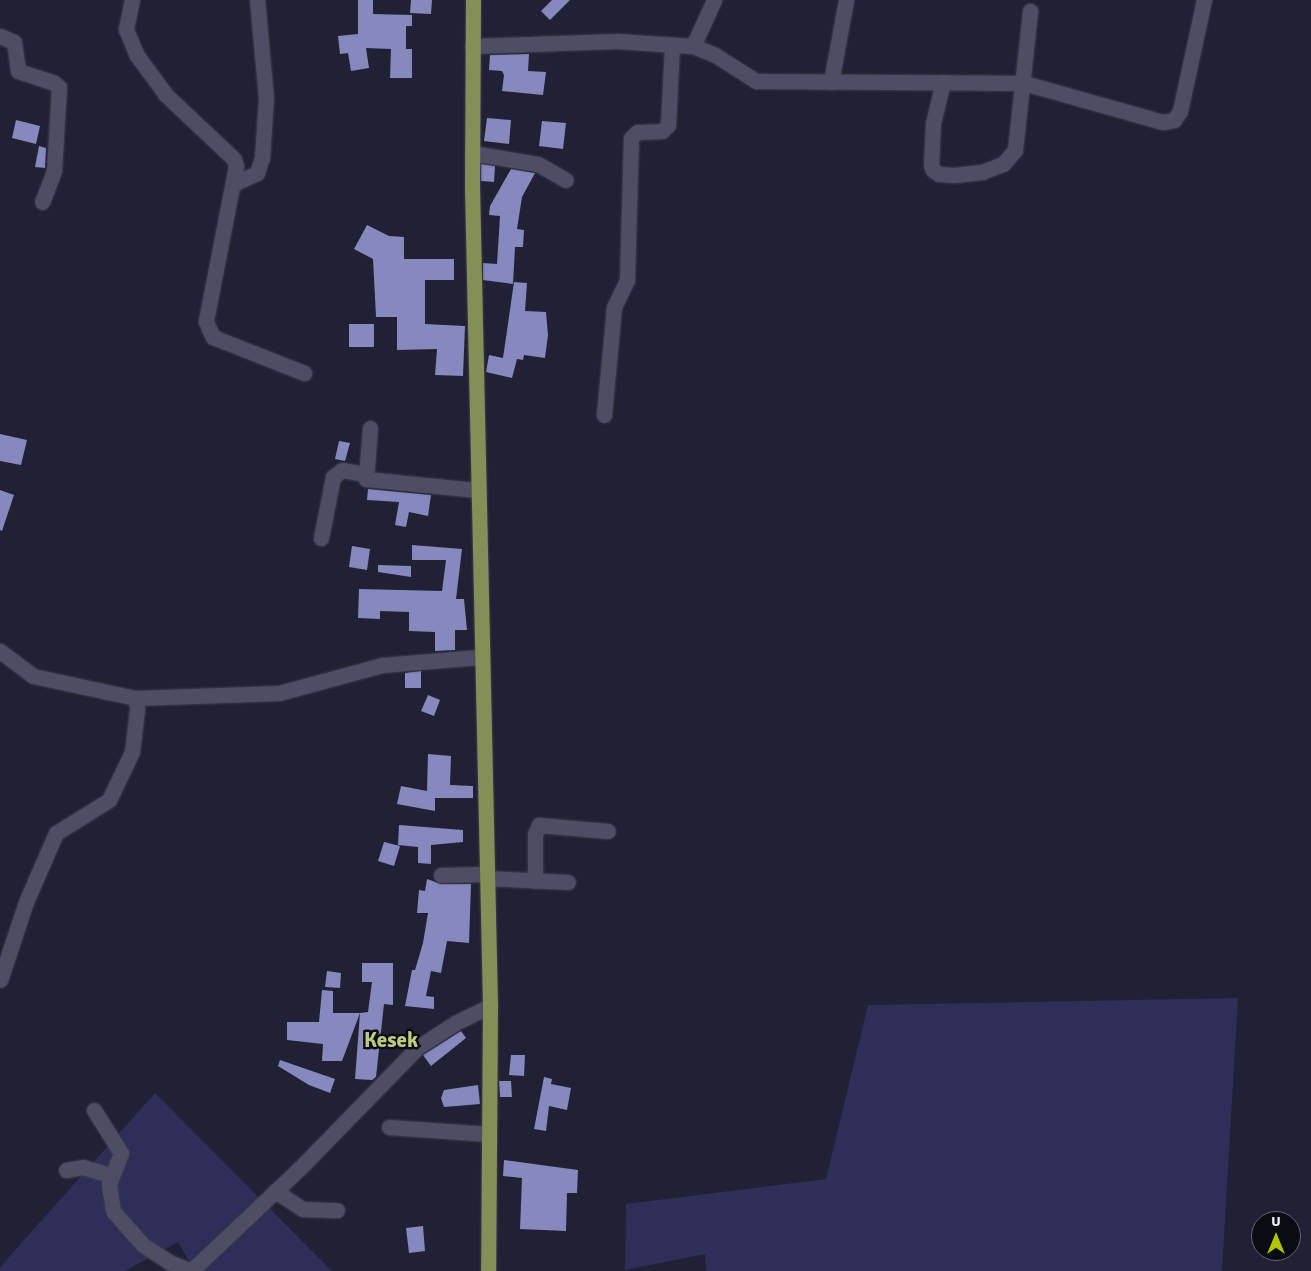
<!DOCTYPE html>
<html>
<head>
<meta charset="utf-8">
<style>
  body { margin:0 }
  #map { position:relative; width:1311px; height:1271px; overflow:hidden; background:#202134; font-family:Signika,sans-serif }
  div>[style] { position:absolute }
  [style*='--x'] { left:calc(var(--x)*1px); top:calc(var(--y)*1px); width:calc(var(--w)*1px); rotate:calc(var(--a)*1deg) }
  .green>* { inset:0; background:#2e2e58 }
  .building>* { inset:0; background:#8688be }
  .roads { filter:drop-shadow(0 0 1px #3c3c4c) drop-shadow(0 0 1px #3c3c4c) }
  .minor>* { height:15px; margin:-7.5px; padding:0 7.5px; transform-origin:7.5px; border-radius:7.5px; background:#4d4e64 }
  .major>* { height:15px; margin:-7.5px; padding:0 7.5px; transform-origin:7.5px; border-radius:7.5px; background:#848e57 }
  span { translate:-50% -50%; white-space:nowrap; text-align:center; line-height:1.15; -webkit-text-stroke:5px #0b0b14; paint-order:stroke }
  .quarter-label { font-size:21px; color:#bdcb7f; font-weight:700 }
  .north { position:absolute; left:1251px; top:1211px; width:50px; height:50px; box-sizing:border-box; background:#0b0b14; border:1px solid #656670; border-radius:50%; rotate:0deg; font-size:14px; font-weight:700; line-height:20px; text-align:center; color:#eceefb }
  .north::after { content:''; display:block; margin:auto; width:18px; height:22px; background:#b0c500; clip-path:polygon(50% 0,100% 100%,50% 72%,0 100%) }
</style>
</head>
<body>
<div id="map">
  <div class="green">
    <div style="clip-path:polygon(1238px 998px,1222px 1271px,706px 1271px,705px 1254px,625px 1270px,626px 1204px,826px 1179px,868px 1005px)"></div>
    <div style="clip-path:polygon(155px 1093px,332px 1271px,195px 1271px,178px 1242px,125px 1271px,0 1271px,0 1267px)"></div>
  </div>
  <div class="building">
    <div style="clip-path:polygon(358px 0,373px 0,373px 14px,412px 15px,412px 26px,406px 26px,406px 49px,412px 49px,412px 78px,390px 78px,391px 49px,366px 48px,369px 68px,351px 71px,348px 53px,340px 54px,338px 36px,358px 34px)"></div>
    <div style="clip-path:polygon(411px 0,432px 0,431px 14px,410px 13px)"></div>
    <div style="clip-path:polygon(552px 0,570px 0,550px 20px,541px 11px)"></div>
    <div style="clip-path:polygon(529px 54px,528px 71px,546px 72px,543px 95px,502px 91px,504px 75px,502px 71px,489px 70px,490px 55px)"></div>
    <div style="clip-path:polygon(487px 118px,511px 120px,509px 144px,484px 141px)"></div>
    <div style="clip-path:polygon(16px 120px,40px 126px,36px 144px,12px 138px)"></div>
    <div style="clip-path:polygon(542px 121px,566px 123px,563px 149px,539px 146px)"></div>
    <div style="clip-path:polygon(39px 146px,46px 148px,45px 168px,35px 167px)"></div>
    <div style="clip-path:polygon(481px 164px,495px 166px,494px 182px,481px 181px)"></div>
    <div style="clip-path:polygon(511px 169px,535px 173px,522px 197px,517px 229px,524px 230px,523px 247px,515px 247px,513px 284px,483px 280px,483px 263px,497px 264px,500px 216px,489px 215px,490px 206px)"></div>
    <div style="clip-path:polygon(367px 225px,389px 236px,404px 237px,404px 259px,454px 259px,454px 280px,425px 280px,425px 324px,465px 326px,463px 376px,435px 375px,437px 349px,397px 350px,397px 317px,376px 317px,373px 259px,354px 249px)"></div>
    <div style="clip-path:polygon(514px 282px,527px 283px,525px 311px,546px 312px,548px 335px,545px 358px,524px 355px,523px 360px,517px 359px,512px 378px,486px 372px,489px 355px,503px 358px)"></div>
    <div style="clip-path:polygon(349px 324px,374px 324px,374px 347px,349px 347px)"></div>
    <div style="clip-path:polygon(0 434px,27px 440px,21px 465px,0 461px)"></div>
    <div style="clip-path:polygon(339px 441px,350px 443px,345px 461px,335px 459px)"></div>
    <div style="clip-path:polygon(368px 489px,431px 495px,428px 516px,409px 512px,406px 527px,395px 525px,399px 502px,367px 500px)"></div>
    <div style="clip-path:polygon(0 490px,14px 495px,2px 531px,0 530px)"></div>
    <div style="clip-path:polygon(412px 545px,462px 549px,456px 599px,464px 599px,467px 630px,455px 630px,455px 650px,435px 651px,435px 632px,409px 631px,409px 612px,380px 611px,380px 619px,358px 618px,359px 589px,442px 591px,446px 560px,412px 560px)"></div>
    <div style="clip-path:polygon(352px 546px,370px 549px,367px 570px,349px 567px)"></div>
    <div style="clip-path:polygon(378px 565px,411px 566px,411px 577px,378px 572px)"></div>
    <div style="clip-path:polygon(421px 671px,421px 688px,405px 688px,405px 673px)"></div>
    <div style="clip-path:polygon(428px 695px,440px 700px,434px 716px,421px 711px)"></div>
    <div style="clip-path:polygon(428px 754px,451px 756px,450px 785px,473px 786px,473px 798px,435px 798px,435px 811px,397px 804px,401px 786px,427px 791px)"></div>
    <div style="clip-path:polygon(399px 825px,463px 830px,463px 842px,431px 845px,431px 864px,418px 863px,418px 847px,398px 845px)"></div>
    <div style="clip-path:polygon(384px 842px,400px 846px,394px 866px,378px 861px)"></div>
    <div style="clip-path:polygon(427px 879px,441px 884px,471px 884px,469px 943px,447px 941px,441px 973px,431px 971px,426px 996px,434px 997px,434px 1009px,405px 1006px,412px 970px,415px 970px,423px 943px,428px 913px,417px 913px,419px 890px,425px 891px)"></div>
    <div style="clip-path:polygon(362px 963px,393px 963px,393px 1005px,384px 1004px,376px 1077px,372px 1080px,355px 1079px,360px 1013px,368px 1012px,372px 982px,362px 982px)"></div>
    <div style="clip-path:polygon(327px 971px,341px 973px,340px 988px,325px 987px)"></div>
    <div style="clip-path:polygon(322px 990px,333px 991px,333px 1013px,360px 1013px,342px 1061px,322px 1061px,323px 1044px,287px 1040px,287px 1022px,319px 1022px)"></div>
    <div style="clip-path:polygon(461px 1031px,466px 1038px,431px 1066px,423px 1055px)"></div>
    <div style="clip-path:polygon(511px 1055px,525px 1055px,524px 1076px,509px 1075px)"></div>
    <div style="clip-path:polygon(280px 1060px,335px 1079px,330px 1093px,309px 1085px,278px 1066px)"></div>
    <div style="clip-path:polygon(544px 1077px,552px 1079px,551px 1084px,571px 1088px,567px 1110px,549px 1106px,546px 1131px,534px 1129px)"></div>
    <div style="clip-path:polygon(499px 1081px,511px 1081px,512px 1097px,500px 1097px)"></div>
    <div style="clip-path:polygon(478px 1085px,480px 1104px,444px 1107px,441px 1098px,444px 1090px)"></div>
    <div style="clip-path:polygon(504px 1160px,578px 1170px,577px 1193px,567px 1193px,566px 1231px,520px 1229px,522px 1178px,503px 1176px)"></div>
    <div style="clip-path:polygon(423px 1226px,425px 1251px,409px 1253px,406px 1228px)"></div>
  </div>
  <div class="roads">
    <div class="minor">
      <div style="--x:132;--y:0;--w:30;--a:102"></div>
      <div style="--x:126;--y:29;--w:27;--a:68"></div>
      <div style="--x:136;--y:54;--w:51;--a:53.8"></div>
      <div style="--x:166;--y:95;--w:93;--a:43.3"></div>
      <div style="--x:234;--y:159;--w:7;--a:74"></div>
      <div style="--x:236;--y:166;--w:158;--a:101"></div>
      <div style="--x:206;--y:321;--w:9;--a:69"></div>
      <div style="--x:209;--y:329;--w:9;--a:63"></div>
      <div style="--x:213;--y:337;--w:98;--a:21.6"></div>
      <div style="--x:0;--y:36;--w:15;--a:23"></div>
      <div style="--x:14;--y:42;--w:29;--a:82"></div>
      <div style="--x:18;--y:71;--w:38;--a:18"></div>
      <div style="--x:54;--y:83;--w:6;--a:39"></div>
      <div style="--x:59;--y:87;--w:84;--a:93.4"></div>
      <div style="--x:54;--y:171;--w:33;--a:111"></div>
      <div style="--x:472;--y:46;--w:145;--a:-2"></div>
      <div style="--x:617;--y:41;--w:76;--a:3.8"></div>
      <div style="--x:693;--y:46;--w:24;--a:22"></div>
      <div style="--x:715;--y:55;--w:49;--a:32.4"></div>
      <div style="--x:756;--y:81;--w:268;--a:0.4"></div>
      <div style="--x:1024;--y:83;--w:144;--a:15.7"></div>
      <div style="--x:1163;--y:122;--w:11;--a:-10"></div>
      <div style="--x:1174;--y:120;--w:11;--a:-56"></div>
      <div style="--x:1180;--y:111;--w:114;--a:-77.8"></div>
      <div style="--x:693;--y:46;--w:51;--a:-65.5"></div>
      <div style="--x:831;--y:82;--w:83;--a:-79.6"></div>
      <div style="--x:943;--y:82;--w:42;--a:103.7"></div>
      <div style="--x:933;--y:123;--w:42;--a:92.7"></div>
      <div style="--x:931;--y:165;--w:5;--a:68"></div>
      <div style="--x:933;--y:170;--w:7;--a:34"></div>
      <div style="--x:939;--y:174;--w:15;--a:4"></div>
      <div style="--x:954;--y:175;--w:28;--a:-6"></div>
      <div style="--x:982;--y:172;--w:22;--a:-21"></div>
      <div style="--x:1003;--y:164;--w:18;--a:-49"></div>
      <div style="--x:1015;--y:150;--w:140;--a:-83.8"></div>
      <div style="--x:472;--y:153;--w:67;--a:9.5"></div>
      <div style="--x:538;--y:164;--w:32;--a:30"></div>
      <div style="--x:235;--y:183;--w:24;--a:-24"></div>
      <div style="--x:257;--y:173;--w:16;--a:-72"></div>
      <div style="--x:262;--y:158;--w:60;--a:-86.2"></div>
      <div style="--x:266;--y:98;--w:98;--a:-95.2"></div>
      <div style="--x:604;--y:415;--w:108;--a:-84.7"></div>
      <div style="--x:614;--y:307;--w:30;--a:-64"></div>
      <div style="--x:627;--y:280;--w:142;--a:-88.4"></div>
      <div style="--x:631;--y:138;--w:8;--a:-45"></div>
      <div style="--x:637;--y:132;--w:25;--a:-2"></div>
      <div style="--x:662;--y:131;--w:8;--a:-45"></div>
      <div style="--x:668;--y:125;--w:80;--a:-87.1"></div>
      <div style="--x:370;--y:428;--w:51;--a:94.5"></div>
      <div style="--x:366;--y:479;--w:112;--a:5.7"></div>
      <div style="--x:321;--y:538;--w:62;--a:-78.9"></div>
      <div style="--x:333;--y:477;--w:11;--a:-38"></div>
      <div style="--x:342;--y:470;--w:22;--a:10"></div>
      <div style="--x:0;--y:651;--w:41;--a:37.1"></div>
      <div style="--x:33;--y:676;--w:105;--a:12.1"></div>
      <div style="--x:136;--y:698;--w:12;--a:85"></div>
      <div style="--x:137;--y:710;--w:42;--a:96.8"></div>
      <div style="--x:132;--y:752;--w:53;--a:115.6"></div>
      <div style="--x:109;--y:800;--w:62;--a:148.1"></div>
      <div style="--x:56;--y:833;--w:75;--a:113.5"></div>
      <div style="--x:26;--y:902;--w:82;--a:108.4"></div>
      <div style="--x:136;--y:698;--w:143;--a:-2"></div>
      <div style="--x:279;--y:693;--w:107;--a:-15.2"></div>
      <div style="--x:382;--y:665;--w:98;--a:-4.7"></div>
      <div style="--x:441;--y:875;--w:45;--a:-1.3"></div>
      <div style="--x:486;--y:878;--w:82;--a:2.8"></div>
      <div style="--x:535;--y:881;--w:47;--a:-90"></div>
      <div style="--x:535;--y:834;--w:10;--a:-66"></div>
      <div style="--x:539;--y:825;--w:69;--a:5"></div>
      <div style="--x:94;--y:1110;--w:51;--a:57.9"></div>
      <div style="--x:121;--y:1153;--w:34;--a:111"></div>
      <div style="--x:109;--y:1185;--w:26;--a:81"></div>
      <div style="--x:113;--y:1211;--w:45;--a:48.6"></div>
      <div style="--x:143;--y:1245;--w:31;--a:33"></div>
      <div style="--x:169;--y:1262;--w:24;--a:22"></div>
      <div style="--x:389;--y:1127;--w:100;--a:4"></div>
      <div style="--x:66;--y:1170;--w:17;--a:-10"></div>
      <div style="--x:83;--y:1167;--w:30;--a:17"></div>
      <div style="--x:275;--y:1191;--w:33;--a:33"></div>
      <div style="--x:303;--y:1209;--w:34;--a:2"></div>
      <div style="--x:191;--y:1271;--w:149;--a:-43.4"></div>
      <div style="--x:299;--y:1169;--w:170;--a:-45.7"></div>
      <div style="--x:418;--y:1047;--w:46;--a:-32.7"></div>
      <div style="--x:457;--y:1022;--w:37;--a:-26"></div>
    </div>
    <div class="major">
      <div style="--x:473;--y:0;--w:186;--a:90.3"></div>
      <div style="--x:472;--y:186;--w:820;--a:88.74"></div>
      <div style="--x:490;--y:1006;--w:265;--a:90.4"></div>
    </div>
  </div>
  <div class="quarter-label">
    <span style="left:391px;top:1040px">Kesek</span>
  </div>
  <div class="north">U</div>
</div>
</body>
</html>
